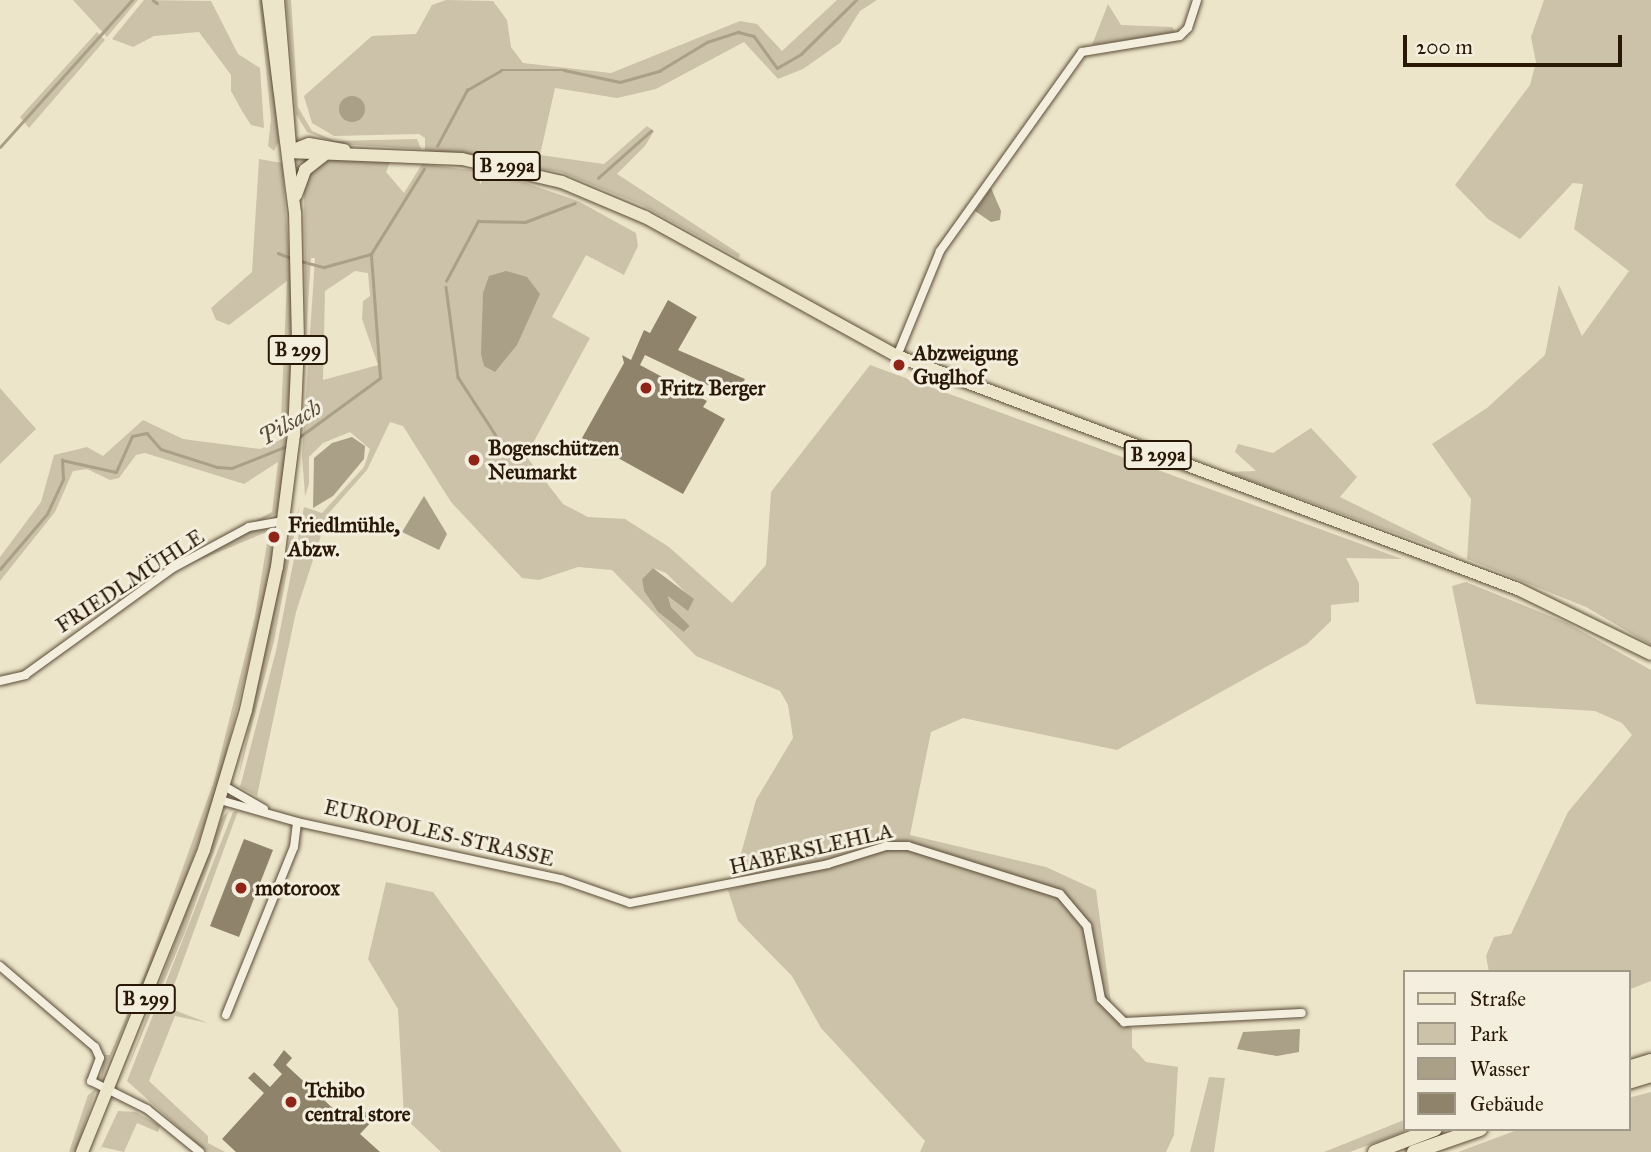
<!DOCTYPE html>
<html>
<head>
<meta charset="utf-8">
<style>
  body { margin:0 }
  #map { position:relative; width:1651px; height:1152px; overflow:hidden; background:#ede5ca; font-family:"IM FELL Great Primer",serif }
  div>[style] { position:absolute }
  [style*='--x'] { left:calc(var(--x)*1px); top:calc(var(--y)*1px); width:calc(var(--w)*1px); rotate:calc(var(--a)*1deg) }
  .green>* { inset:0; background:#ccc2a9 }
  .water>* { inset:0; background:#aa9f87 }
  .round { border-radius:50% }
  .stream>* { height:2.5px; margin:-1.25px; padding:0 1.25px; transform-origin:1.25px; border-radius:1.25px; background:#aa9f87 }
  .building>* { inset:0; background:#8f836c }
  .roads { filter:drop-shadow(0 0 2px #5a4b37) drop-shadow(0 0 2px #5a4b37) }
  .street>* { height:8px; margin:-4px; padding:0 4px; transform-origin:4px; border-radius:4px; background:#f3eedd }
  .primary>* { height:12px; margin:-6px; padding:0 6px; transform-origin:6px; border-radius:6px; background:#ede5ca }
  .highway>* { height:14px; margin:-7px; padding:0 7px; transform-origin:7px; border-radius:7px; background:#ede5ca }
  .dots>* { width:19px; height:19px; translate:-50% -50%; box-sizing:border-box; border:4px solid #f3eedd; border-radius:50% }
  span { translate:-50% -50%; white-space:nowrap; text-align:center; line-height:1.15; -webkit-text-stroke:6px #f3eedd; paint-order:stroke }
  .shield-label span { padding:2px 5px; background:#f3eedd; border:2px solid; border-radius:5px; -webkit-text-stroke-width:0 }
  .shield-label { font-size:19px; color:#291806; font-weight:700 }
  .poi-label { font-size:21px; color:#291806; font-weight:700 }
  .left { translate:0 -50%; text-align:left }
  .street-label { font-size:21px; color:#291806 }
  .water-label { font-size:23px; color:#5d4e3a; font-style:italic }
  .legend { position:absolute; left:1403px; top:970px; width:228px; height:161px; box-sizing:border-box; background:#f3eedd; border:2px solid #a29887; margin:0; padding:9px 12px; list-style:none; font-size:21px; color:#291806 }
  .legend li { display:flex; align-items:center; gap:14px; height:35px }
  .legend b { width:35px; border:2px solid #a29887 }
  .scale { position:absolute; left:1403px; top:35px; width:219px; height:32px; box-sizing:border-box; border:4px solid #291806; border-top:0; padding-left:9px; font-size:21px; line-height:24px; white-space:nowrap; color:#291806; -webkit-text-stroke:5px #f3eedd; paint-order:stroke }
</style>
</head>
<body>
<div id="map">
  <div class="green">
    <div style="clip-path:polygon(73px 0,138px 0,107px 37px)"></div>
    <div style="clip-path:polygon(144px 0,211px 1px,238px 54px,260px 68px,264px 128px,251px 125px,242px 111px,231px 91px,231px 75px,199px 32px,154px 36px,133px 47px,112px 39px)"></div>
    <div style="clip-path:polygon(259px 0,264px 0,279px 141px,274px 151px,268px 146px,271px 119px)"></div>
    <div style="clip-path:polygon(286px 0,291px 0,298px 107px,312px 131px,335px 141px,417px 139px,421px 149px,339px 144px,307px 132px,296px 114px)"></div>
    <div style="clip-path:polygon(446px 0,493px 1px,507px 20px,511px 47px,523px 63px,611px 73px,740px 21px,757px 24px,782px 51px,837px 0,877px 0,860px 11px,840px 43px,803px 69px,778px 79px,744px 42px,656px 89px,617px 98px,555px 88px,540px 155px,604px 164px,647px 126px,654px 131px,645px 146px,617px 174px,740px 254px,739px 258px,642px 205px,561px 172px,425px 150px,425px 138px,419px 134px,334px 136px,312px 123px,304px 96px,372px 36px,416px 34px,432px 5px)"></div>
    <div style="clip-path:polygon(1544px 0,1651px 0,1651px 645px,1586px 607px,1467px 559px,1471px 499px,1432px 444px,1487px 408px,1545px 355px,1559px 285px,1582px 336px,1629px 271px,1574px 229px,1583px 184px,1573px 183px,1520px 239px,1488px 219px,1455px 185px,1530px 85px,1536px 62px,1531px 37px)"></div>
    <div style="clip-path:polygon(1108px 4px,1121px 25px,1172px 27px,1176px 33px,1092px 45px)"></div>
    <div style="clip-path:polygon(97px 32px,105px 40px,29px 128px,20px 117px)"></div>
    <div style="clip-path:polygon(259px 159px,282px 163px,293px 306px,290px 416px,279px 512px,173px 564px,272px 512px,278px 462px,244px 484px,145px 453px,136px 455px,119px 478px,110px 480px,87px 469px,73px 471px,55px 512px,0 581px,0 557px,41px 502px,54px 455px,87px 447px,103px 456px,143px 420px,183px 439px,260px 449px,280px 440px,287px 281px,229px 325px,216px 320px,211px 308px,252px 272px)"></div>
    <div style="clip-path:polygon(evenodd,333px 159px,391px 160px,386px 172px,404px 193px,422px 164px,479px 171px,480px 185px,485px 173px,523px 182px,578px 201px,636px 233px,638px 246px,624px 275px,586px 255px,552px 317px,590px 338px,526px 456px,563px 504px,588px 517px,625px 519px,669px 547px,732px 603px,766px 565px,771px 492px,870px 365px,1402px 559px,1346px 558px,1359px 583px,1359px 602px,1331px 605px,1331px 621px,1307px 644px,1117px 750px,963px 718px,931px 732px,910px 835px,1046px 867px,1096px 890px,1111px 1003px,1132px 1029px,1132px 1047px,1146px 1062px,1178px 1067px,1174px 1135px,1166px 1152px,920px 1152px,925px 1141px,821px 1028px,792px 976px,738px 921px,728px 890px,743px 886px,740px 857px,756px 800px,793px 738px,788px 705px,780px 691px,696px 656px,612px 570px,578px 567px,539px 580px,522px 578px,451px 502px,403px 426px,390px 422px,367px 470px,328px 514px,296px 612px,257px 796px,240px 787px,276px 651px,304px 507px,322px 513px,364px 467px,370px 449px,350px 432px,323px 443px,309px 457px,309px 484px,305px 496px,302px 455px,315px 258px,311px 258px,306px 335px,304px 192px,313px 167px,333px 159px,355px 271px,368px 273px,370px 296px,363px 301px,362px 319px,378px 365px,323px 380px,325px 291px,355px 271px,333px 159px,653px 568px,666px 573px,693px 600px,688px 610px,668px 595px,671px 607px,690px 626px,685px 632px,658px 612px,644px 591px,642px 579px,653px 568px)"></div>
    <div style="clip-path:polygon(0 388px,36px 429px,0 464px)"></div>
    <div style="clip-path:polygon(1311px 428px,1357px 477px,1340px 497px,1462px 557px,1226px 472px,1256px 471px,1235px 452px,1238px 444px,1273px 453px)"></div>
    <div style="clip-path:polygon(300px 504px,274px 641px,237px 783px,285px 557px)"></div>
    <div style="clip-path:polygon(274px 526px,271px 573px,217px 789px,172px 918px,101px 1079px,104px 1055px,110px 1055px,145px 973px,214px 781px,255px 616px,269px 531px,176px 570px,249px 531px)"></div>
    <div style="clip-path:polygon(1466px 582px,1567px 623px,1651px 670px,1651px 981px,1628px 990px,1628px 972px,1489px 972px,1486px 956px,1494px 937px,1511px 934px,1568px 812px,1632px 735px,1622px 723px,1595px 711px,1476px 704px,1452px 586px)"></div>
    <div style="clip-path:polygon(229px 810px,185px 932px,124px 1077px,222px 818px)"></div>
    <div style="clip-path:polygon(238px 811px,166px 1007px,208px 1023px,175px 1016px,149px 1081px,208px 1136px,208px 1143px,225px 1152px,206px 1152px,127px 1081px,233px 812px)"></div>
    <div style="clip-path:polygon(386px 882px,433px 892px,622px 1152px,441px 1152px,404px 1117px,398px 1009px,368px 959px)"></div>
    <div style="clip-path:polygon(1209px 1077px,1225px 1078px,1214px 1152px,1190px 1152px)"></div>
    <div style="clip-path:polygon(96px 1089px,76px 1152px,69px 1152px,88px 1095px)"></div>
    <div style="clip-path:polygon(1651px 1092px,1651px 1152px,1458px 1152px,1520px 1129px,1628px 1129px,1628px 1098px)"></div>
    <div style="clip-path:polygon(118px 1111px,136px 1112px,160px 1126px,158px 1132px,137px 1123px,124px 1152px,102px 1147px,99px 1152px)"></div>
    <div style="clip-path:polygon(1404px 1120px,1404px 1129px,1411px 1129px,1350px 1152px,1324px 1152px)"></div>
  </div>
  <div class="water">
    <div class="round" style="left:339px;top:96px;width:26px;height:26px"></div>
    <div style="clip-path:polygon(991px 188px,1001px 211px,1000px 220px,991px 222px,975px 211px)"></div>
    <div style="clip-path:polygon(506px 271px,527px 277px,540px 294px,517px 345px,495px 372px,484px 366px,481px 354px,483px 293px,489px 276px)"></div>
    <div style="clip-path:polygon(352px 437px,365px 446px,364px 459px,333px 496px,313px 508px,314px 458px,332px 443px)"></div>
    <div style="clip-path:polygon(424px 496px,447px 534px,439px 550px,402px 532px)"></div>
    <div style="clip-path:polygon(653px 568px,694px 599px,688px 611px,668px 596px,671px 607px,690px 626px,684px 632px,658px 612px,644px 591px,642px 579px)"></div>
    <div style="clip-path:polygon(1300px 1029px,1299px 1052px,1277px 1056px,1237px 1049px,1243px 1032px)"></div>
  </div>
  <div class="stream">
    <div style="--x:153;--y:0;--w:5;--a:37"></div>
    <div style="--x:437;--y:146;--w:64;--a:-61.8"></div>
    <div style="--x:467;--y:90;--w:39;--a:-30"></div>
    <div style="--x:501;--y:70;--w:63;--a:0"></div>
    <div style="--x:564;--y:70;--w:57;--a:12.1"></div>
    <div style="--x:620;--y:82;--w:41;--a:-15.8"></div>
    <div style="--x:659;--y:71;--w:56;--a:-31.1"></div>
    <div style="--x:707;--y:42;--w:33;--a:-18"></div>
    <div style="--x:738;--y:32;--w:16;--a:14"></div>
    <div style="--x:754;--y:36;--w:39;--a:54"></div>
    <div style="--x:777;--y:68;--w:28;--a:-30"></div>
    <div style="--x:801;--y:54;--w:77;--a:-44.5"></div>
    <div style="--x:0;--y:147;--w:198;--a:-48.1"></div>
    <div style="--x:598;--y:178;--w:71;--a:-41.6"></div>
    <div style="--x:278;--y:253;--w:14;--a:21"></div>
    <div style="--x:301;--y:261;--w:24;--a:15"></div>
    <div style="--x:324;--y:267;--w:49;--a:-15.5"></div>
    <div style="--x:446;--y:281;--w:68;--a:-61.9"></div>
    <div style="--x:478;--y:221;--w:47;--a:1.2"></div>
    <div style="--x:525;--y:222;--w:53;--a:-20.8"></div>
    <div style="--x:446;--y:287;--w:91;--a:82.4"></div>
    <div style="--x:458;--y:377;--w:95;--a:57"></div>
    <div style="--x:298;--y:438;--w:102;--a:-36.2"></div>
    <div style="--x:380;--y:378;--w:124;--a:-94.2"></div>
    <div style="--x:371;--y:254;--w:100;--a:-58.1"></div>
    <div style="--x:0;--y:569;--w:72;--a:-49.5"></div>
    <div style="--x:47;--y:514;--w:38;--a:-65"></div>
    <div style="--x:63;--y:479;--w:19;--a:-93"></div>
    <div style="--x:62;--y:460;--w:55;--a:12.5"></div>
    <div style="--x:116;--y:472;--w:39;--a:-66"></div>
    <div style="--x:132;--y:436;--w:15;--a:-11"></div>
    <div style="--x:147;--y:433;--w:21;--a:49"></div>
    <div style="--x:161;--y:449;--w:59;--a:17.8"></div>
    <div style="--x:217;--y:467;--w:15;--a:4"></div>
    <div style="--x:232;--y:468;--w:59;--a:-21.8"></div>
  </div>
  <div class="building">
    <div style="clip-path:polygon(668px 300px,697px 317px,678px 350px,745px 379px,735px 398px,645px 355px,640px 365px,707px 401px,703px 407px,725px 419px,683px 494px,582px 438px,624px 363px,622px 355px,631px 360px,644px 330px,650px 333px)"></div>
    <div style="clip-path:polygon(244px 839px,273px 850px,239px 937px,210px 926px)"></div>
    <div style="clip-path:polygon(284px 1050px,292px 1058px,286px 1065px,351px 1125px,364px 1111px,374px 1119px,360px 1134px,380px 1152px,236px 1152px,222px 1139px,264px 1093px,248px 1078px,254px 1072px,270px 1087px,282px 1074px,273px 1065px)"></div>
  </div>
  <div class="roads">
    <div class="street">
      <div style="--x:897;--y:356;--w:113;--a:-67.7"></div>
      <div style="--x:940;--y:251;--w:244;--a:-54.5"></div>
      <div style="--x:1082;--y:52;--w:99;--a:-9.3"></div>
      <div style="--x:1180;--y:36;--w:11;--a:-45"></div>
      <div style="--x:1188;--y:28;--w:29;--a:-72"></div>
      <div style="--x:0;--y:681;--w:26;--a:-13"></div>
      <div style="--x:25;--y:675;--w:183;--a:-35.9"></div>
      <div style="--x:173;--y:568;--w:86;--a:-28.3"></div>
      <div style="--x:249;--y:527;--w:36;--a:-10"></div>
      <div style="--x:224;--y:786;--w:46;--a:29.9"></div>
      <div style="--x:220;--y:800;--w:80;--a:15.9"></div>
      <div style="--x:297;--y:822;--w:270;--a:12.2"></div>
      <div style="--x:561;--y:879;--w:73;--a:19.2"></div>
      <div style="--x:630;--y:903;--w:202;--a:-11.1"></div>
      <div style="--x:828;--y:864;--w:61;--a:-17.2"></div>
      <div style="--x:886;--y:846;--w:22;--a:0"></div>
      <div style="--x:908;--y:846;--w:159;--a:17.5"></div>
      <div style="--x:1060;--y:894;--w:42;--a:49.8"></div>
      <div style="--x:1087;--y:926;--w:74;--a:79.1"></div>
      <div style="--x:1101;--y:999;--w:33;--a:45"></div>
      <div style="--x:1124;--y:1022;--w:178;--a:-2.9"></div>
      <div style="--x:0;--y:966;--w:125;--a:40.5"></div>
      <div style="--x:95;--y:1047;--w:12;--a:66"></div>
      <div style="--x:100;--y:1058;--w:25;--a:111"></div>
      <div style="--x:91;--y:1081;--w:63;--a:26.6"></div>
      <div style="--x:147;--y:1109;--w:68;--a:39.1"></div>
      <div style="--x:226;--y:1015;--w:181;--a:-68"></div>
      <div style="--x:294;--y:847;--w:25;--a:-83"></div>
    </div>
    <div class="primary">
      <div style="--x:278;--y:0;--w:145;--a:85.3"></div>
      <div style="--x:288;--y:152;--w:174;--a:2.3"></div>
      <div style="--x:462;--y:159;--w:103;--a:13"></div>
      <div style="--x:562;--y:182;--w:90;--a:22.9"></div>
      <div style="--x:645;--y:217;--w:288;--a:28.9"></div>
      <div style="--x:897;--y:356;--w:663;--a:20.57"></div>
      <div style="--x:1518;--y:589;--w:148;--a:26"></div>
      <div style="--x:288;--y:152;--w:22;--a:-21"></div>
      <div style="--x:309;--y:144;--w:36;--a:10"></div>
      <div style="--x:296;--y:195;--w:27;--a:-70"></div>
      <div style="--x:305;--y:170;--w:23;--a:-38"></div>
      <div style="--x:82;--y:1152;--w:326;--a:-68"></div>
      <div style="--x:204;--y:850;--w:146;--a:-73.3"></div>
      <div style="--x:246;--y:710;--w:146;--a:-77.8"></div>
      <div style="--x:277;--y:567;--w:133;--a:-82.7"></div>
      <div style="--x:294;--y:435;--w:93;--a:-87.5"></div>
      <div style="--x:298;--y:342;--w:129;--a:-91.3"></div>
      <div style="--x:295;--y:213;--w:215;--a:-97.2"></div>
    </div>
    <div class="highway">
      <div style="--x:1628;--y:1068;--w:24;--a:-17"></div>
      <div style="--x:1628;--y:1082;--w:24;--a:-17"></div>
      <div style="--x:1375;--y:1152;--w:64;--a:-21"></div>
      <div style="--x:1414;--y:1152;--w:70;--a:-19.2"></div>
    </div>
  </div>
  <div class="dots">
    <div style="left:899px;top:365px;background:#8f2418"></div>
    <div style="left:646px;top:388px;background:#8f2418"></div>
    <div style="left:474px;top:460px;background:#8f2418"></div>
    <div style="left:274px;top:537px;background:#8f2418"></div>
    <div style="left:241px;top:888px;background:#8f2418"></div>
    <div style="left:291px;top:1102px;background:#8f2418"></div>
  </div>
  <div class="shield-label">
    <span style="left:507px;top:166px">B 299a</span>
    <span style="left:298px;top:350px">B 299</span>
    <span style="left:1158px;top:455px">B 299a</span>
    <span style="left:146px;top:999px">B 299</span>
  </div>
  <div class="poi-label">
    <span class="left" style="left:913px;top:365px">Abzweigung<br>Guglhof</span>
    <span class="left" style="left:660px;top:388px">Fritz Berger</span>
    <span class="left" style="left:488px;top:460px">Bogenschützen<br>Neumarkt</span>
    <span class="left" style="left:288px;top:537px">Friedlmühle,<br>Abzw.</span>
    <span class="left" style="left:255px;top:888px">motoroox</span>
    <span class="left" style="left:305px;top:1102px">Tchibo<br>central store</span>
  </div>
  <div class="street-label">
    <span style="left:130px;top:581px;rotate:-33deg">FRIEDLMÜHLE</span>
    <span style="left:439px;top:833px;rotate:13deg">EUROPOLES-STRASSE</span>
    <span style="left:811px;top:849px;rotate:-13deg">HABERSLEHLA</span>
  </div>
  <div class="water-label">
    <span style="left:290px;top:422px;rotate:-30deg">Pilsach</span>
  </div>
  <ul class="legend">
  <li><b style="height:9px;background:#ede5ca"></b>Straße</li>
  <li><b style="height:19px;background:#ccc2a9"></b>Park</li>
  <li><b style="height:19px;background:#aa9f87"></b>Wasser</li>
  <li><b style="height:19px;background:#8f836c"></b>Gebäude</li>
  </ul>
  <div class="scale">200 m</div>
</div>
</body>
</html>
